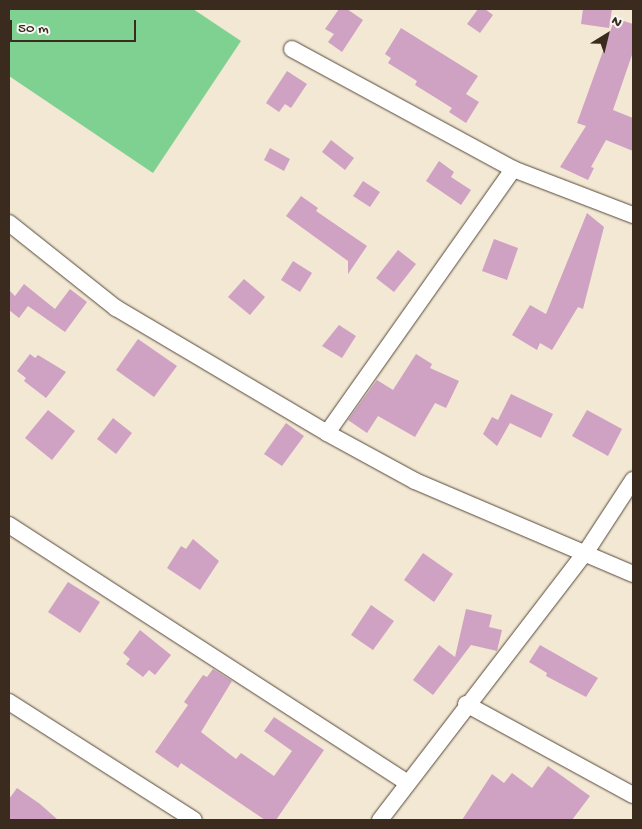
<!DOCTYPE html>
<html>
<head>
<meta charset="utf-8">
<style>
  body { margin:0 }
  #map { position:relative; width:642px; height:829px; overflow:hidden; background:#f2e8d3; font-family:"Gochi Hand",sans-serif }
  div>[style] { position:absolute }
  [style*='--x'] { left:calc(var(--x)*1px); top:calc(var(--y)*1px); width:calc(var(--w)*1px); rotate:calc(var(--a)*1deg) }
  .green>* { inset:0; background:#7fd192 }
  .building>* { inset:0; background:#cfa2c3 }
  .roads { filter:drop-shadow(0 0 1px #564639) drop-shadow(0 0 1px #564639) }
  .street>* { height:16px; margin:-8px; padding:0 8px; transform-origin:8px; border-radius:8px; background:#fff }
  span { translate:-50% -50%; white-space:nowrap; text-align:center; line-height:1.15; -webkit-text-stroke:4.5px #f6f6f2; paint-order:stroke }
  .frame { position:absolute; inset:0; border:10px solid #3b2a1e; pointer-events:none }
  .north { position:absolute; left:582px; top:10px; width:50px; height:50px; -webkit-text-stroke:4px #f6f6f2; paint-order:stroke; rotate:36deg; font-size:14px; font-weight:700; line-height:20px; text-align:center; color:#3b2a1e }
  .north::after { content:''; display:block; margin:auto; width:18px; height:22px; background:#3b2a1e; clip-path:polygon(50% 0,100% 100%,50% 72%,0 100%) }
  .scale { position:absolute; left:10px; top:20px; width:126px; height:22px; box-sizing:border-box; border:2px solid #3b2a1e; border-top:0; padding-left:6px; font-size:15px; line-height:18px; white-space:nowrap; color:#3b2a1e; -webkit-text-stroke:4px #f6f6f2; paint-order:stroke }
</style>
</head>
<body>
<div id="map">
  <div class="green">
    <div style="clip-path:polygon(9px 9px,193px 9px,241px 41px,153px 173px,9px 76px)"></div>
  </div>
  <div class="building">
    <div style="clip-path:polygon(339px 9px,347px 9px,363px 20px,342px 52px,328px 42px,334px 34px,325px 29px)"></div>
    <div style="clip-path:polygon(478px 9px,485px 9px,493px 15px,480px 33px,467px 24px)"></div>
    <div style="clip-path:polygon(583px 9px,612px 9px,609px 28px,581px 24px)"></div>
    <div style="clip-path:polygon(615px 18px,633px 24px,633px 52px,613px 110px,633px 118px,633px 151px,606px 140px,591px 167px,594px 168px,588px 180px,560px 167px,586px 126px,577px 123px)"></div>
    <div style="clip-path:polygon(401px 28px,478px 76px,466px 94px,479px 102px,466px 123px,449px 112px,452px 108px,415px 85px,417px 81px,388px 63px,391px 58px,385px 54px)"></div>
    <div style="clip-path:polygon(287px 71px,307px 84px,291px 108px,285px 104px,279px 112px,266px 103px)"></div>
    <div style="clip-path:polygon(331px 140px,354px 158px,345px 170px,322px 152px)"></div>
    <div style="clip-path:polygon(270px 148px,290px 159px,284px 171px,264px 160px)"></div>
    <div style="clip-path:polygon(439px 161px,454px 172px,451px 177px,471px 190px,461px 205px,426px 181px)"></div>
    <div style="clip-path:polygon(363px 181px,380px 192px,370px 207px,353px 196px)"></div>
    <div style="clip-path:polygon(301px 196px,318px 208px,316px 211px,367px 246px,348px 274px,348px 261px,286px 216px)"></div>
    <div style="clip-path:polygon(587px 213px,604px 227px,583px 309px,578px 307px,552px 350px,540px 343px,537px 350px,512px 335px,530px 305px,546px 314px)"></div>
    <div style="clip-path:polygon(494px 239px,518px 248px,507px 280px,482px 271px)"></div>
    <div style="clip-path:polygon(398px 250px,416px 264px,394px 292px,376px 278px)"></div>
    <div style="clip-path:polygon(293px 261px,312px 273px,300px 292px,281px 280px)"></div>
    <div style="clip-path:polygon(244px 279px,265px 297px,250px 315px,228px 297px)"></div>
    <div style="clip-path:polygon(24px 284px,55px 309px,70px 289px,87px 302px,65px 332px,28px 306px,19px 318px,9px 310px,9px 290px,15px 296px)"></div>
    <div style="clip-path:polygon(339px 325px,356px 336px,342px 358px,322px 346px)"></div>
    <div style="clip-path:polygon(138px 339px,177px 366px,154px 397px,116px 370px)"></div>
    <div style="clip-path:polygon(30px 354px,35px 358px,38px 355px,66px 372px,46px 398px,24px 381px,26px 378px,17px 371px)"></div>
    <div style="clip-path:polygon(416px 354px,432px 364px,430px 368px,459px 381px,446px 408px,435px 403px,415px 437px,378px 416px,367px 433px,348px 420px,377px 380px,393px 390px)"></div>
    <div style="clip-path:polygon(511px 394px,553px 414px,541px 438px,510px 423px,497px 446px,483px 434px,492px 417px,498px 420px)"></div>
    <div style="clip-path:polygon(48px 410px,75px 431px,52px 460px,25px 438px)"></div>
    <div style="clip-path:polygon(587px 410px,622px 429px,608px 456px,572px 436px)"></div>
    <div style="clip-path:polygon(113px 418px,132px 433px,116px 454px,97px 439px)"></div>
    <div style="clip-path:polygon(286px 423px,304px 436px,282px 466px,264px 454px)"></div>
    <div style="clip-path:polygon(193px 539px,219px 561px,200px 590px,167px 568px,181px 546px,186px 549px)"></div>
    <div style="clip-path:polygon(423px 553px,453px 574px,434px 602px,404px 580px)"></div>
    <div style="clip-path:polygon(68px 582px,100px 602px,80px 633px,48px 612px)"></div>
    <div style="clip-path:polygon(371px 605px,394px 621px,373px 650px,351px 635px)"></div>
    <div style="clip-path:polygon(466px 609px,492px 615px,489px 627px,502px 630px,497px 651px,471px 645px,433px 695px,413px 680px,439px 645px,455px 657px)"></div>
    <div style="clip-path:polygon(140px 630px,171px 655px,155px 675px,149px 670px,143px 677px,126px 664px,130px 659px,123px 653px)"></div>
    <div style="clip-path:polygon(540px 645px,598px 678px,586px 697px,546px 676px,547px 673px,529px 662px)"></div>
    <div style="clip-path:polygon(213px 669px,232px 681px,201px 732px,236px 759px,241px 753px,274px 776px,292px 751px,264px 731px,274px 717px,324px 750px,276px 820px,265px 820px,181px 763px,178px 768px,155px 752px,188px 705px,184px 702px,203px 675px,207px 677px)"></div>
    <div style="clip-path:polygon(548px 766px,590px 796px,572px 820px,462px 820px,492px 774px,504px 783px,512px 773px,532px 788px)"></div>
    <div style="clip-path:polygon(17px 788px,40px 804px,58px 820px,9px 820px,9px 799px)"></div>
  </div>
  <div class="roads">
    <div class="street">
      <div style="--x:292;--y:49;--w:251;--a:28.5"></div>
      <div style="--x:513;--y:169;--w:129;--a:21"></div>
      <div style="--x:9;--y:223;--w:137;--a:38.5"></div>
      <div style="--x:116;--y:308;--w:245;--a:30.6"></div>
      <div style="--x:327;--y:433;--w:100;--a:28.6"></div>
      <div style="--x:415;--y:481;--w:237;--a:23.1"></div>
      <div style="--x:327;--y:433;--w:323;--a:-54.8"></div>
      <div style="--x:9;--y:525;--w:475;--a:32.9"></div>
      <div style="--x:9;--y:702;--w:219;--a:32.5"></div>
      <div style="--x:466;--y:704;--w:190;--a:28.6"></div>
      <div style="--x:380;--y:820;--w:338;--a:-52.5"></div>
      <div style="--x:586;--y:552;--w:86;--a:-56.9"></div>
    </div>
  </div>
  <div class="frame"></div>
  <div class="north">N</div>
  <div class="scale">50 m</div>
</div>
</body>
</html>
